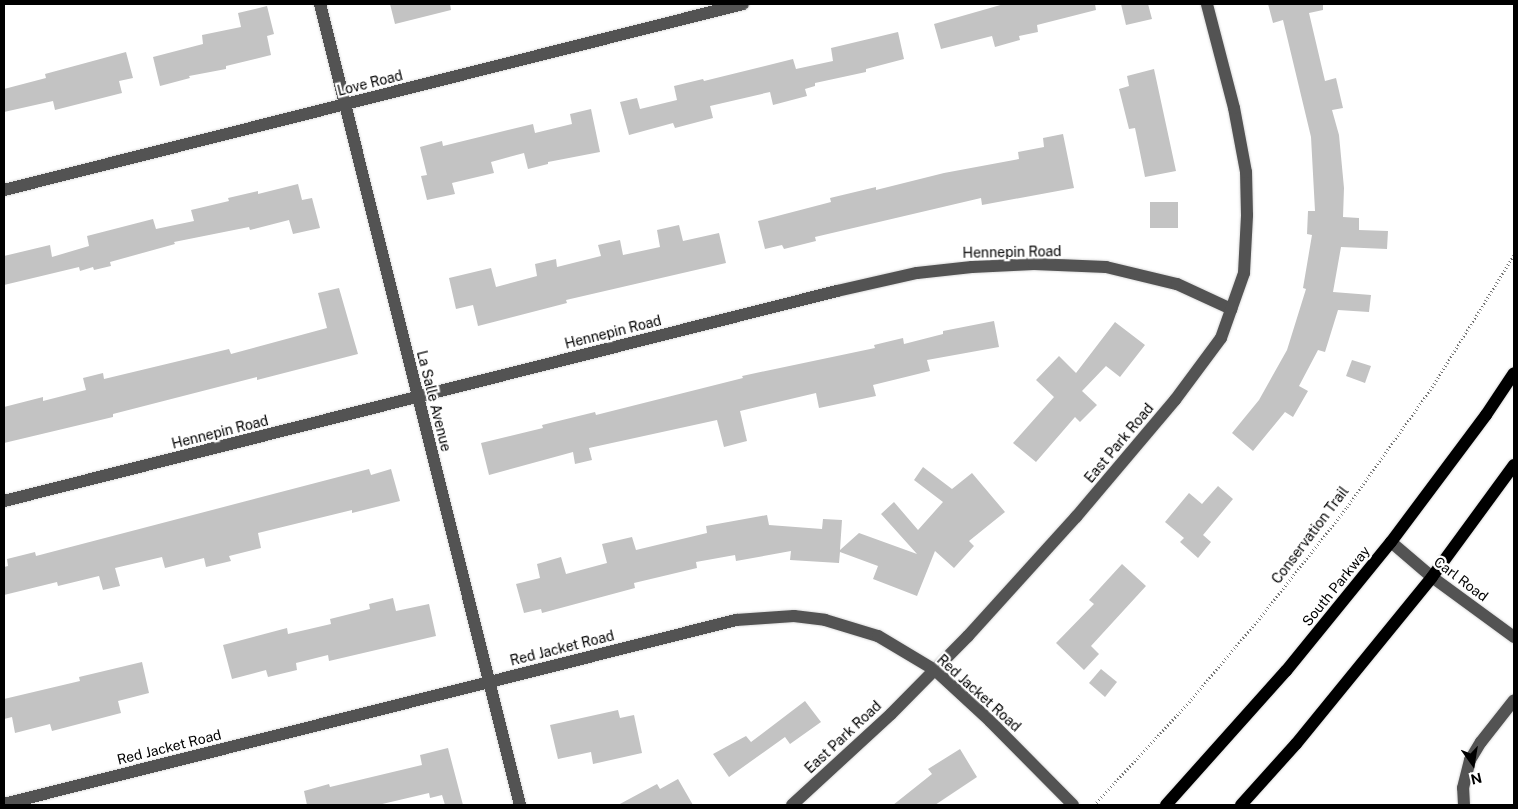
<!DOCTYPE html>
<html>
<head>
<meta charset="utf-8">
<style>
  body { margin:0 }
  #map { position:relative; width:1518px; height:809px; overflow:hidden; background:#fff; font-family:"Public Sans",sans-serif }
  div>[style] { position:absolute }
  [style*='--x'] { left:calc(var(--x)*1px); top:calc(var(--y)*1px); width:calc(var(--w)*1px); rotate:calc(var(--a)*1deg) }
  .building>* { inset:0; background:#c3c3c3 }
  .path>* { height:3px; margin-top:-1.5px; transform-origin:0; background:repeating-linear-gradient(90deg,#757575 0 1px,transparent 0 3.5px) }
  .roads { filter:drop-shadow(0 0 1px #dbdbdb) drop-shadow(0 0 1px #dbdbdb) }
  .minor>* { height:12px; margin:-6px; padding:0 6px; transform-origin:6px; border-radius:6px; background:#535353 }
  .major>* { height:12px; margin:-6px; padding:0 6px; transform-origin:6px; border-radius:6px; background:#000 }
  span { translate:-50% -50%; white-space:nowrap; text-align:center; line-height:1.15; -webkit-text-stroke:4.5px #fff; paint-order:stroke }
  .street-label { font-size:14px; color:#000 }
  .frame { position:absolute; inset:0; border:5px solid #000; pointer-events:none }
  .north { position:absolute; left:1448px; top:739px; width:50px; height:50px; -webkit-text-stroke:4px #fff; paint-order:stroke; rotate:167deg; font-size:14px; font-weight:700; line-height:20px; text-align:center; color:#000 }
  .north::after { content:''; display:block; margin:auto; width:18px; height:22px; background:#000; clip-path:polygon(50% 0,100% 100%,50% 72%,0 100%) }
</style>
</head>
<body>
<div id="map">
  <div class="building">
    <div style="clip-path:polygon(390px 4px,450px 4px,451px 10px,395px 24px)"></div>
    <div style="clip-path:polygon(1004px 4px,1095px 4px,1096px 10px,1037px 25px,1038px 32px,1019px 36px,1020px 40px,995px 47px,992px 36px,941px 49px,934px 24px)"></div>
    <div style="clip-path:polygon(1121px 4px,1148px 4px,1152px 19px,1126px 25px)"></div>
    <div style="clip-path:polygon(1268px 4px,1323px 4px,1323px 10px,1309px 13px,1325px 81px,1336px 78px,1343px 108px,1332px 110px,1339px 135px,1344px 188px,1343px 217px,1359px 218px,1359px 230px,1388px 231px,1387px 249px,1341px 247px,1333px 292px,1371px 295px,1369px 312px,1338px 310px,1325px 352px,1318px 350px,1299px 386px,1308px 391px,1293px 417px,1285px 412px,1253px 451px,1232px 433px,1259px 400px,1287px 350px,1306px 289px,1303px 288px,1312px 235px,1307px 234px,1308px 211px,1315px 211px,1311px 137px,1283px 20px,1273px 23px)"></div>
    <div style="clip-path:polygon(267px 6px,274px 34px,267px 36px,271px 55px,226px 66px,226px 69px,189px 76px,190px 78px,160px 86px,153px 57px,203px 44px,202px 35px,241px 27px,238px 13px)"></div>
    <div style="clip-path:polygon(898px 32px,904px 59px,866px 69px,866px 72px,815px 83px,815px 86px,805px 89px,807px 96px,773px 105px,770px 92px,710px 106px,713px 118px,675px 128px,673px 123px,629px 135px,620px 102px,637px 98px,640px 109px,677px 100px,674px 86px,703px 79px,704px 81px,793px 59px,796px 69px,833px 61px,831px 48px)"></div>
    <div style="clip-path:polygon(126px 52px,133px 78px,119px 81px,122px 93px,55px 110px,53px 101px,4px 112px,4px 89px,46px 78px,45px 74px)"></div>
    <div style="clip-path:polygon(1154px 69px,1176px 171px,1145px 177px,1135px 128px,1129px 129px,1119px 89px,1129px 86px,1127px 76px)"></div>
    <div style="clip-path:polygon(591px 109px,600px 152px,548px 162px,548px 164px,528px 169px,524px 153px,491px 162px,494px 173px,452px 183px,455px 194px,427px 200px,421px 176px,427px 175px,420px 147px,442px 141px,443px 146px,533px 124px,535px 133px,572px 124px,570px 114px)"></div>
    <div style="clip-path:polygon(1063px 134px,1074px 188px,982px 205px,981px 198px,815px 237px,816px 241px,784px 249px,782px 245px,765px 249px,758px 221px,831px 202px,830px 198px,876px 187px,876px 190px,944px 173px,1019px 159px,1018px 152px,1044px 147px,1043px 138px)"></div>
    <div style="clip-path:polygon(298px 184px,302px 200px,312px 198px,320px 228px,293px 234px,289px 220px,250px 230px,249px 227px,174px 242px,175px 244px,110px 262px,111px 266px,94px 270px,93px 267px,80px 271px,79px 267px,4px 285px,4px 256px,50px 245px,52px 257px,89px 246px,87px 236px,153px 219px,156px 229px,194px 221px,191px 210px,229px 201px,228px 198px,258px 191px,258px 194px)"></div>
    <div style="clip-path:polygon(1150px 202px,1178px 202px,1178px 228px,1150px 228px)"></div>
    <div style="clip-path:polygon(679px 225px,683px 241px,719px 233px,726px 263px,566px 300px,567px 303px,478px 326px,473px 305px,456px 309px,449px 278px,491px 268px,496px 287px,537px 276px,535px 264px,556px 259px,557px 267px,601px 256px,598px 245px,620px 240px,623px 255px,660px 247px,657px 230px)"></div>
    <div style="clip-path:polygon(339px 288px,358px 354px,257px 380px,257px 377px,113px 414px,113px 417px,4px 443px,4px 407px,43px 397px,43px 401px,86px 390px,83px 378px,103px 373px,104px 379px,229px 349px,231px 354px,327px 328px,318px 293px)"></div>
    <div style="clip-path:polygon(994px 321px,999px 347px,927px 360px,930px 371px,873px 385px,876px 396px,819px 408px,816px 393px,740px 411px,747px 441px,724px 447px,717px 420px,589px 448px,592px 460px,575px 464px,573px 452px,489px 475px,481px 443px,543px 428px,542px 425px,595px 412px,596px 415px,743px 378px,742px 376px,875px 348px,874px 345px,903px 338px,904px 344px,943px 334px,943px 331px)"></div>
    <div style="clip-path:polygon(1115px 322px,1145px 345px,1120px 377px,1106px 366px,1082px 391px,1097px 405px,1080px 422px,1075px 417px,1036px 462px,1013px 443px,1054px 397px,1036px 380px,1059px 356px,1076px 373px)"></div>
    <div style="clip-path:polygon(1352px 360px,1371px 366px,1365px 383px,1346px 376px)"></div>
    <div style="clip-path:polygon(923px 467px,952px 489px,972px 473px,1005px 512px,969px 541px,974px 546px,954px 568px,935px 551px,917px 596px,873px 579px,878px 566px,840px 552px,839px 563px,790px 560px,791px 551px,736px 561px,735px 555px,696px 562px,697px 568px,634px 583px,635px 588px,542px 613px,541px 609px,524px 613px,516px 584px,540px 578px,537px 564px,561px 557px,566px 574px,607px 563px,602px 544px,632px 537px,636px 550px,707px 533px,706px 526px,767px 515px,769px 525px,822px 529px,823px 519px,842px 520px,840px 550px,859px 533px,917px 554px,881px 514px,894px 502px,918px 530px,943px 502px,914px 480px)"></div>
    <div style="clip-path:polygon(369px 469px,371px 475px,391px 469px,400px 501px,352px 513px,352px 510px,258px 533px,261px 548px,229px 556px,231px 561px,206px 567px,204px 558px,165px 568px,162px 557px,115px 568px,120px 586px,103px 590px,99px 576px,58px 586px,57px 582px,4px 595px,4px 567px,8px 566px,7px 559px,35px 552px,36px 556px)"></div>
    <div style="clip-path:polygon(1218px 486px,1233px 499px,1203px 535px,1211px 542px,1198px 558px,1180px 542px,1184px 538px,1165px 522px,1189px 493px,1202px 504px)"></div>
    <div style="clip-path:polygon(1122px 564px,1146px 586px,1091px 646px,1099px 654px,1084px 670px,1056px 643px,1094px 604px,1089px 600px)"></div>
    <div style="clip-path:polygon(393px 598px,396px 611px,429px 604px,436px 636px,329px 661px,328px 655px,296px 663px,297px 670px,268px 677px,266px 670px,232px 679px,223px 645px,287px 628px,288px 634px,331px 624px,330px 619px,370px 609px,369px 604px)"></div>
    <div style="clip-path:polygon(142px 662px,149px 693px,118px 701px,121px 713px,52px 731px,50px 724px,15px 733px,12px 717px,4px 719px,4px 699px,80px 681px,79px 677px)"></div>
    <div style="clip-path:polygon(1101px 669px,1117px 682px,1105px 697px,1089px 683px)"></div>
    <div style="clip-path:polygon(805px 701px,821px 722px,790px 744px,785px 737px,729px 777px,713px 754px,746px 736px,751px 742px)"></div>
    <div style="clip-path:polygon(618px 710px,620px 718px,634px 715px,642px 753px,593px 764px,591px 752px,558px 759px,550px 725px)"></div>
    <div style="clip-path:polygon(448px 748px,463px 805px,445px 805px,442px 795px,430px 798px,429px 793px,378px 805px,307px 805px,304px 791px,329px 784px,330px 787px,422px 765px,420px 755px)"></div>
    <div style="clip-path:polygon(960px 749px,977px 777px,935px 805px,893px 805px,932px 774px,928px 769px)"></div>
    <div style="clip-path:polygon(678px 779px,693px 805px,618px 805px,657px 784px,660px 789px)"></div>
  </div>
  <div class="path">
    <div style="--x:1094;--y:805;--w:140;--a:-47.3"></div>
    <div style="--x:1189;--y:702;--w:109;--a:-49.9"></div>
    <div style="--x:1259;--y:619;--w:142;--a:-51.8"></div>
    <div style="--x:1347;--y:507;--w:151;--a:-54.7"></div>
    <div style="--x:1434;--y:384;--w:152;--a:-58.2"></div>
  </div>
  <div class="roads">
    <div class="minor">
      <div style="--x:320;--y:4;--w:826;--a:75.98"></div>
      <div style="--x:4;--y:190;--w:762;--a:-14.13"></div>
      <div style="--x:4;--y:501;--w:859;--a:-14.15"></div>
      <div style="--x:837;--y:291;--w:82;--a:-12.7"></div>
      <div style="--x:917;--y:273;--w:55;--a:-6.2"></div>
      <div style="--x:972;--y:267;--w:62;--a:-2.8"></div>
      <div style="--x:1034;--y:264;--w:72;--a:2.4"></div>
      <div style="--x:1106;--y:267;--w:73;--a:13.5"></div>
      <div style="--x:1177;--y:284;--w:60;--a:24.8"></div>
      <div style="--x:1391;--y:542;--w:54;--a:40.5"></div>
      <div style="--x:1432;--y:577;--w:102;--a:36.2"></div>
      <div style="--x:4;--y:804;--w:755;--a:-14.11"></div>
      <div style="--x:736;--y:620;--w:58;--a:-3.9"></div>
      <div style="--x:794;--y:616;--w:31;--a:7"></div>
      <div style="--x:825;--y:620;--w:55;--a:16.8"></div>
      <div style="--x:878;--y:636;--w:66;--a:30.8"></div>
      <div style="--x:935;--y:670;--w:75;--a:42.8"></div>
      <div style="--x:990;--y:721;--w:118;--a:45.3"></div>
      <div style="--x:792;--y:805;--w:134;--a:-42.6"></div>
      <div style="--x:891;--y:714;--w:110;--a:-45.4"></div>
      <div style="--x:968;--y:636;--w:161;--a:-47.8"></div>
      <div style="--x:1076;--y:517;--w:153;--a:-49.8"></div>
      <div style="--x:1175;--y:400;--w:77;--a:-53.4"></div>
      <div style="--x:1221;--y:338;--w:69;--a:-70.5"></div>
      <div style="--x:1244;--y:273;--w:58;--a:-87"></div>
      <div style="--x:1247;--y:215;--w:43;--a:-91.3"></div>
      <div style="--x:1246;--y:172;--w:65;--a:-100.6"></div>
      <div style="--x:1234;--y:108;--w:107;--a:-104.6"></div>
      <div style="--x:1464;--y:805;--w:17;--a:-93"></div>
      <div style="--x:1463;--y:788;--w:29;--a:-76"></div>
      <div style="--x:1470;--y:760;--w:21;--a:-59"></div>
      <div style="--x:1481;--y:742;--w:53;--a:-51.8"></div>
    </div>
    <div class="major">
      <div style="--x:1166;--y:805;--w:180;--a:-48.2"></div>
      <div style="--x:1286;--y:671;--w:166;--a:-50.9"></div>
      <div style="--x:1391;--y:542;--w:159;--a:-53.2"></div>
      <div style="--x:1486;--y:415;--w:50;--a:-56.3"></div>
      <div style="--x:1241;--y:805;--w:82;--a:-48"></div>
      <div style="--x:1296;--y:744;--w:215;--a:-50.8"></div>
      <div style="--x:1432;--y:577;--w:139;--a:-53.8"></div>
    </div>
  </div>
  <div class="street-label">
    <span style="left:370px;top:83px;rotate:-14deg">Love Road</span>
    <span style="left:1012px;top:252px;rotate:-1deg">Hennepin Road</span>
    <span style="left:613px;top:332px;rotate:-14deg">Hennepin Road</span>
    <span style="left:434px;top:401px;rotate:76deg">La Salle Avenue</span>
    <span style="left:220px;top:432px;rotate:-14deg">Hennepin Road</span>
    <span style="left:1119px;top:443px;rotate:-50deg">East Park Road</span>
    <span style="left:1310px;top:535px;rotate:-53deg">Conservation Trail</span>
    <span style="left:1461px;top:579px;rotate:37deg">Carl Road</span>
    <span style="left:1336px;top:586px;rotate:-51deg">South Parkway</span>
    <span style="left:562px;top:648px;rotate:-14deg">Red Jacket Road</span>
    <span style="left:979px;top:693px;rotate:42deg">Red Jacket Road</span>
    <span style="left:843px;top:737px;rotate:-43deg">East Park Road</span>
    <span style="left:169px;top:747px;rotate:-14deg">Red Jacket Road</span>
  </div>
  <div class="frame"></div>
  <div class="north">N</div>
</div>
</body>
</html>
